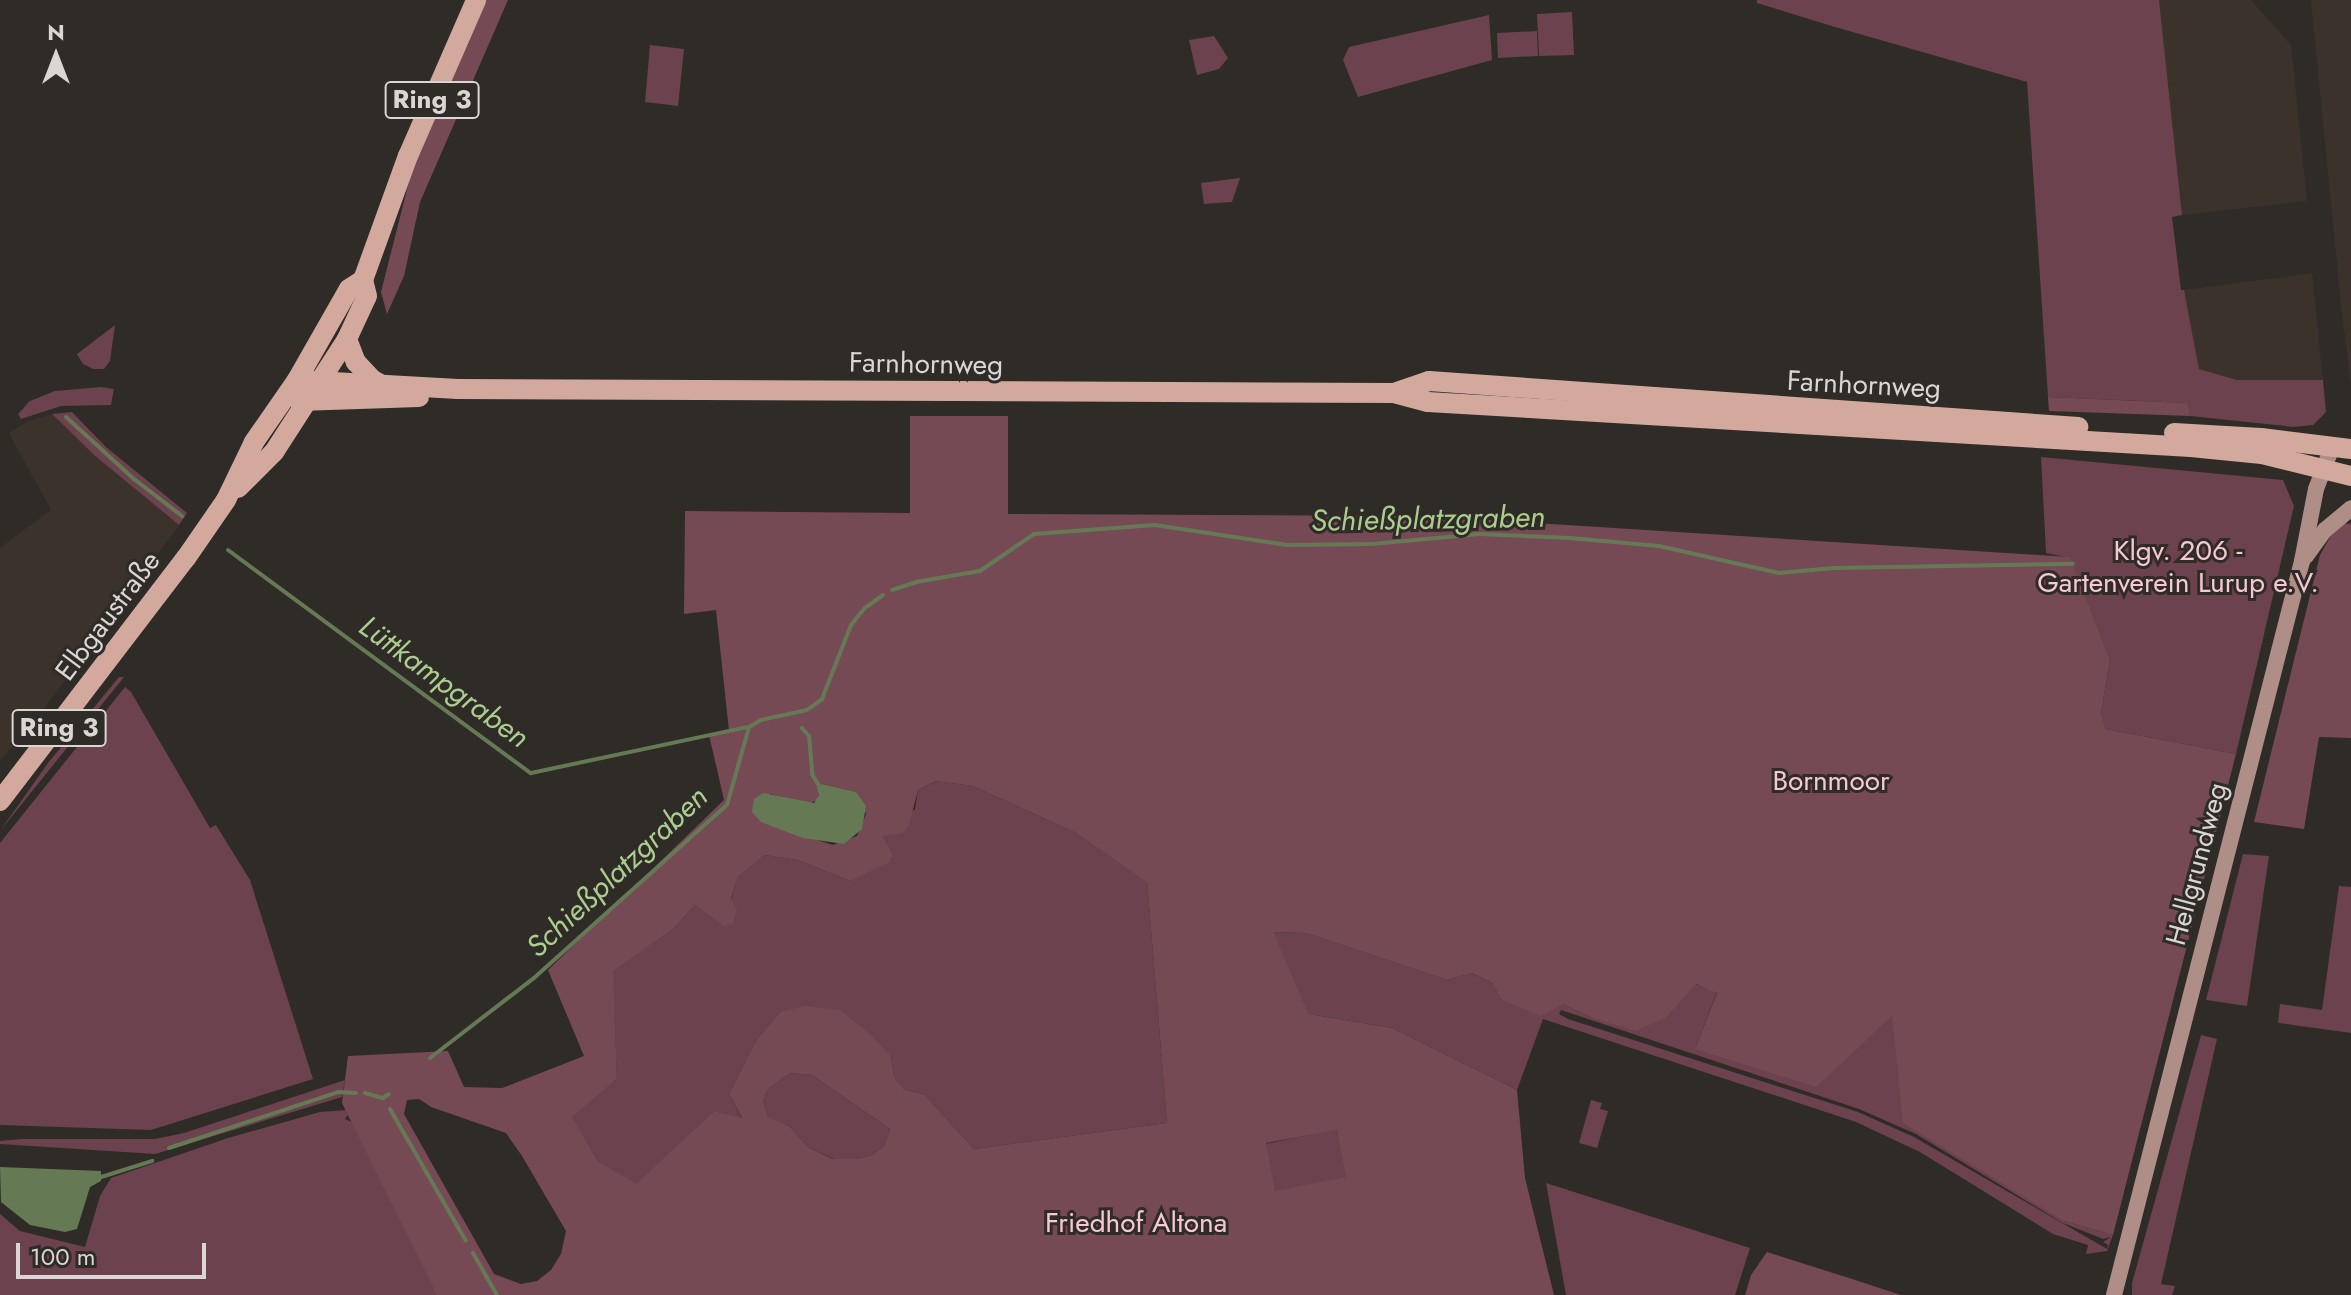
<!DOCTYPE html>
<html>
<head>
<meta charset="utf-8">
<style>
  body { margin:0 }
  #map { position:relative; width:2351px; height:1295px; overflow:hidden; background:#2f2b27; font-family:Jost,sans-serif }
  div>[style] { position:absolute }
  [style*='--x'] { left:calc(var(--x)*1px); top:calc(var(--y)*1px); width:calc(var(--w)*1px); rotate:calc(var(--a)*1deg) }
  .built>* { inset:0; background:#3b332b }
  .green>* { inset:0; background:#6b424d }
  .forest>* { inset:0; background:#754a55 }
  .water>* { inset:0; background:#657a54 }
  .stream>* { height:4px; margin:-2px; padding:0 2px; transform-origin:2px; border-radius:2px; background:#657a54 }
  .secondary>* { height:16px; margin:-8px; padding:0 8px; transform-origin:8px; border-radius:8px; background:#ae8e86 }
  .primary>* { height:20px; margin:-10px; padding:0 10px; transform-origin:10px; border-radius:10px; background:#d3a99e }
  span { translate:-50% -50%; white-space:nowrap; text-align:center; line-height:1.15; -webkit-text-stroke:6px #2f2b27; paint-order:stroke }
  .shield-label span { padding:2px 6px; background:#2f2b27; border:2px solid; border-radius:6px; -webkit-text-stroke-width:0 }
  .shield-label { font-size:26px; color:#d9d6d4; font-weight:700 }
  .street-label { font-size:28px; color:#d9d6d4 }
  .park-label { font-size:28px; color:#f7c8d3 }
  .water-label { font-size:30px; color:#abcd90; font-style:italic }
  .north { position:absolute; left:16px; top:16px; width:80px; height:80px; -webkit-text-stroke:6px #2f2b27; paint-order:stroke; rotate:0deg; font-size:22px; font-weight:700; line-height:32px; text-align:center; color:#d9d6d4 }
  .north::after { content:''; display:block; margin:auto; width:28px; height:36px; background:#d9d6d4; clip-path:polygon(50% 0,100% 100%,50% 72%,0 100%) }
  .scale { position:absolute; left:16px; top:1243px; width:190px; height:36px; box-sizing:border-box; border:4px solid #d9d6d4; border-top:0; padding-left:10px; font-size:24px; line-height:28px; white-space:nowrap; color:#d9d6d4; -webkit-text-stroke:6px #2f2b27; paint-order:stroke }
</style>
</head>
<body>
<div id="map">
  <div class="built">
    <div style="clip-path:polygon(2159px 0,2251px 0,2291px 45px,2307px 201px,2182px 215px)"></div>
    <div style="clip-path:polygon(2311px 0,2351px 0,2351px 387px,2341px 305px)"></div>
    <div style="clip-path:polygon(2312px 273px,2323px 380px,2237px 380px,2199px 369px,2184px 290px)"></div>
    <div style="clip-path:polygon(52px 414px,94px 455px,179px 525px,37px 718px,0 761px,0 548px,51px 510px,9px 433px,29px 421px)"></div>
  </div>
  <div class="green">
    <div style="clip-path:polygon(1757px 0,2159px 0,2182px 215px,2172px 217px,2181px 290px,2184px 290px,2199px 369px,2237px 380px,2323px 380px,2326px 412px,2313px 425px,2294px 427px,2190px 416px,2186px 403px,2048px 397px,2027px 82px,1835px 27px,1757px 3px)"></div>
    <div style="clip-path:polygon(1572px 12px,1574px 55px,1539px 56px,1537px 14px)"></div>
    <div style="clip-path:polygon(1489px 15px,1492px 60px,1358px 97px,1343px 60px,1349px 47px)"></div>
    <div style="clip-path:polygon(1537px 31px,1538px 56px,1498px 58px,1497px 33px)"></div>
    <div style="clip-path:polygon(1214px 36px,1228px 58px,1219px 69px,1197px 75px,1189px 40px)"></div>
    <div style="clip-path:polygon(650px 45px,684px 49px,678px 106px,645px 102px)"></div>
    <div style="clip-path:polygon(1240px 178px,1232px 202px,1204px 204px,1201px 183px)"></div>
    <div style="clip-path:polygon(115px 325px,110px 361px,104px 369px,93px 369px,83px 364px,77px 354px)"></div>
    <div style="clip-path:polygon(101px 387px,114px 389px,111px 405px,61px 406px,21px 419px,18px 414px,30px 401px,55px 391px)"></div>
    <div style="clip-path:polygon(72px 412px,106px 447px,187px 513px,179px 525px,94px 455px,52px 414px)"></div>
    <div style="clip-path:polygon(2041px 457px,2283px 480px,2294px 506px,2236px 754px,2106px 729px,2101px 713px,2110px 659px,2070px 558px,2046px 553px)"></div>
    <div style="clip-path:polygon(119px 677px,124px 677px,0 831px,48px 763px)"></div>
    <div style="clip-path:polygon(125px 687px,131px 692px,210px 828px,216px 825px,250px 880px,313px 1079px,151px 1130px,0 1125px,0 843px)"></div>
    <div style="clip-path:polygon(936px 781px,973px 786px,1076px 833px,1147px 881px,1167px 1123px,974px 1149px,924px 1094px,905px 1090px,894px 1077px,891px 1056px,780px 1012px,757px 1039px,729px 1094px,742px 1119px,714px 1111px,636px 1185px,597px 1160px,571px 1117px,617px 1079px,612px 971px,673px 929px,695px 905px,703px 907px,731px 900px,738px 875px,765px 855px,798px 860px,850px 881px,893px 854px,883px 836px,915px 809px,918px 790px)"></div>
    <div style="clip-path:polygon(2243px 854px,2269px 856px,2247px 1006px,2206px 1000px)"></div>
    <div style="clip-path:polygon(2339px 886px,2351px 887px,2351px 1033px,2278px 1023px,2280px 1004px,2322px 1010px)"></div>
    <div style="clip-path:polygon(evenodd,1272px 932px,1306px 933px,1447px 980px,1472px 973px,1492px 983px,1501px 999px,1563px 1004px,1592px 1018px,1667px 1017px,1695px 984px,1717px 992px,1695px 1049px,1892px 1016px,2064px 1221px,2113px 1235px,2107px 1251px,2086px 1254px,2088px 1245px,2053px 1234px,1920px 1152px,1856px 1122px,1543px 1019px,1517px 1090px,1392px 1028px,1309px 1014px,1272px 932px,1561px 1010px,1859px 1109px,1916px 1134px,2063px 1223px,2103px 1239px,2111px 1237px,2103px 1242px,2108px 1245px,2107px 1249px,1914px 1137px,1858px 1112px,1568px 1019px,1559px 1014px,1561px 1010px)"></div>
    <div style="clip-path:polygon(2201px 1035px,2217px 1039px,2161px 1284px,2175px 1286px,2172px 1295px,2132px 1295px,2132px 1283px)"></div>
    <div style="clip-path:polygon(790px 1073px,812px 1075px,890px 1129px,884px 1146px,872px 1155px,856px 1159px,834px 1159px,809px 1148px,789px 1126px,768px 1118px,763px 1101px,769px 1088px)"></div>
    <div style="clip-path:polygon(345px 1080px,342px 1097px,155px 1154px,0 1144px,0 1141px,21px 1139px,155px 1139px,184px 1133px)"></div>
    <div style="clip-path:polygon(1591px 1100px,1602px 1103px,1600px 1109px,1608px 1111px,1597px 1148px,1579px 1143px)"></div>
    <div style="clip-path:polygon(346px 1110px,348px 1115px,345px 1119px,352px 1122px,447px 1295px,0 1295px,0 1214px,20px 1231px,85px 1247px,100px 1196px,111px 1178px,228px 1138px,320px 1112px)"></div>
    <div style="clip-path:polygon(1337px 1129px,1347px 1177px,1275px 1192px,1265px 1144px)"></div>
    <div style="clip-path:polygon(1546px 1183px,1750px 1248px,1735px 1295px,1566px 1295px)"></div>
  </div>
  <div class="forest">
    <div style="clip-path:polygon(485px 0,508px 0,420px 202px,404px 276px,387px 314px,381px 292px,415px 158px)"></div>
    <div style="clip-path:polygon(2048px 397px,2187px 403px,2190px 416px,2049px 411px)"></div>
    <div style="clip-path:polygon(evenodd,910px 416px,1008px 416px,1008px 514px,1427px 516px,2070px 557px,2110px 659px,2101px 713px,2106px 729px,2236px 754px,2113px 1235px,2064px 1221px,1903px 1123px,1892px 1016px,1816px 1087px,1695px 1049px,1717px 993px,1696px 984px,1667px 1017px,1636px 1031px,1592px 1018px,1563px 1004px,1540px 1016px,1501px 999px,1492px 983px,1472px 973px,1447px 980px,1306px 933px,1273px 932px,1309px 1014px,1392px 1028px,1517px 1090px,1525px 1178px,1554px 1295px,437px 1295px,342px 1103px,348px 1056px,448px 1051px,464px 1087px,502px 1088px,584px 1056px,548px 970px,724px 800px,709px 735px,729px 731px,716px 610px,684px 614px,685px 511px,910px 513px,910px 416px,936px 781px,973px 786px,1076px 833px,1147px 882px,1167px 1123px,974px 1149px,924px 1094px,905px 1090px,894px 1077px,891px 1056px,870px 1034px,840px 1010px,805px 1006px,780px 1012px,757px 1039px,729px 1094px,742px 1118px,714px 1111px,636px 1184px,597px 1160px,572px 1117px,617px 1079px,613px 971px,673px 929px,695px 905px,724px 926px,733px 923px,737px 911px,731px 899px,738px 876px,765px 855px,798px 860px,850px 881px,890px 862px,893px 854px,883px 836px,903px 833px,909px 825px,918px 790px,936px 781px,910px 416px,822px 784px,856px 792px,866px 814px,857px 836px,833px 845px,761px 822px,770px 794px,809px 804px,817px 800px,822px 784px,910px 416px,790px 1073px,812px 1075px,890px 1129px,884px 1146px,872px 1155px,856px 1159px,833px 1159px,809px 1148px,789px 1126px,768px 1117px,763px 1101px,769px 1088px,790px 1073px,910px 416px,419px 1099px,431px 1107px,506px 1133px,522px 1156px,566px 1231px,561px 1254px,551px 1270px,537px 1281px,521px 1284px,494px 1274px,404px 1114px,407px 1100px,419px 1099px,910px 416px,1337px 1130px,1346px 1177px,1275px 1191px,1266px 1143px,1337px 1130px)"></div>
    <div style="clip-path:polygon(2342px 523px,2351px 524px,2351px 738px,2319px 737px,2304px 829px,2254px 822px,2320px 555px,2333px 532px)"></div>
    <div style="clip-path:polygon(1767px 1252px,1852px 1279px,1901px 1295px,1745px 1295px,1751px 1275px)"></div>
  </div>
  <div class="water">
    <div style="clip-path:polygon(822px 784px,856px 792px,866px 806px,862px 829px,844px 844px,803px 838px,761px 822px,752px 812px,754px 799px,763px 793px,814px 803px,819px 795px,817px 787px)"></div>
    <div style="clip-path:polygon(0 1167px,101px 1171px,101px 1181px,90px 1187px,77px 1229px,65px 1232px,30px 1225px,1px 1202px)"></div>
  </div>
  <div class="stream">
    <div style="--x:66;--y:417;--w:92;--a:42.4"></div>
    <div style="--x:134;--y:479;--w:61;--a:37.6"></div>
    <div style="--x:228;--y:550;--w:376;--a:36.4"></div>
    <div style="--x:531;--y:773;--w:222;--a:-12"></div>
    <div style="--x:892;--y:590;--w:25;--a:-18"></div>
    <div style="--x:916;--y:582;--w:65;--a:-9.8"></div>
    <div style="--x:980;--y:571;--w:65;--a:-34.4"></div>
    <div style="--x:1034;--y:534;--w:121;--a:-4.3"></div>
    <div style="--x:1155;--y:525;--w:134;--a:8.6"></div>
    <div style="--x:1287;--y:545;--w:85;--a:-0.7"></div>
    <div style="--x:1372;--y:544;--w:108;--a:-5.3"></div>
    <div style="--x:1480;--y:534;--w:90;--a:2.5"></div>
    <div style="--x:1570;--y:538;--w:89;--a:5.1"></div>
    <div style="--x:1659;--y:546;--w:123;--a:12.7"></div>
    <div style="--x:1779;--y:573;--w:55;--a:-5.2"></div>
    <div style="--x:1834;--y:568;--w:239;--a:-1"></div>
    <div style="--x:802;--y:728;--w:11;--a:49"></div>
    <div style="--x:809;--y:736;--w:38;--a:85"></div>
    <div style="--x:812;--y:774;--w:14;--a:60"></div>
    <div style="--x:430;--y:1058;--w:131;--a:-37.6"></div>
    <div style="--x:534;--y:978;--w:259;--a:-41.9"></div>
    <div style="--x:727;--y:805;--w:81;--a:-74.2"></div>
    <div style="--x:749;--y:727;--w:14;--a:-30"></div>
    <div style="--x:761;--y:720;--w:47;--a:-12.3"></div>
    <div style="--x:807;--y:710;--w:19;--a:-36"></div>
    <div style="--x:822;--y:699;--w:79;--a:-68.6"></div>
    <div style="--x:851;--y:625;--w:22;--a:-51"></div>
    <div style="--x:865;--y:608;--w:22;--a:-36"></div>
    <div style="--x:365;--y:1093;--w:19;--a:16"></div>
    <div style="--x:383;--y:1098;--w:7;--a:-34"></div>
    <div style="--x:390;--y:1109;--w:152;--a:60.1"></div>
    <div style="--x:169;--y:1148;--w:178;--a:-18.3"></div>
    <div style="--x:338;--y:1092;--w:18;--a:3"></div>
    <div style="--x:98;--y:1178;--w:57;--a:-17.5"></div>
    <div style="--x:473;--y:1253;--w:48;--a:60.3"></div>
  </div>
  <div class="secondary">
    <div style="--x:2306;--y:556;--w:32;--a:-54"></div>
    <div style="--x:2325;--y:530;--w:34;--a:-40"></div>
    <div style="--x:2114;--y:1295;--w:758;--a:-75.63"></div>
    <div style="--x:2302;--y:561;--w:73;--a:-79"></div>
    <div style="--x:2316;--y:489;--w:45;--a:-69.1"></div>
  </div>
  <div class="primary">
    <div style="--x:347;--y:339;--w:25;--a:69"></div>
    <div style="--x:356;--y:362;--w:25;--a:47"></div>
    <div style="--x:373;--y:380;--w:10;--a:29"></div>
    <div style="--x:297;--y:380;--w:161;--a:3.2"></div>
    <div style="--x:458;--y:389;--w:936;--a:0.24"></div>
    <div style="--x:1394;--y:393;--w:35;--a:15"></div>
    <div style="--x:1428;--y:402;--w:764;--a:3.38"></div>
    <div style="--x:2191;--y:447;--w:71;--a:5.6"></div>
    <div style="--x:2262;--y:454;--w:92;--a:13.9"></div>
    <div style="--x:1394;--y:393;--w:37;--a:-19"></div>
    <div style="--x:1429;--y:381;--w:651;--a:4.05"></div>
    <div style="--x:299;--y:401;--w:120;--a:-1.9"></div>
    <div style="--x:2174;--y:433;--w:87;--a:3.3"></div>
    <div style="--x:2261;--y:438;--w:91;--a:7"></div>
    <div style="--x:238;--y:488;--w:51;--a:-45"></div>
    <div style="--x:274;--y:452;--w:135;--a:-57.1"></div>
    <div style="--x:347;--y:339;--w:47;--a:-65.1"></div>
    <div style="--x:367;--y:296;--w:16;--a:-104"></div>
    <div style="--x:363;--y:280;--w:132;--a:-70.1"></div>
    <div style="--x:408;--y:156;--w:170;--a:-66.4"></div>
    <div style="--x:0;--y:801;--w:306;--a:-52.6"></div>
    <div style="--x:186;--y:558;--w:70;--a:-55.4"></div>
    <div style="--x:226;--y:500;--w:64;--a:-64.2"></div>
    <div style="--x:254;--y:442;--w:75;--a:-55.3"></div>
    <div style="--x:297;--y:380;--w:105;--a:-60.3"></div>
    <div style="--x:349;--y:289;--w:17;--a:-33"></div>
  </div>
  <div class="shield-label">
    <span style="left:432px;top:100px">Ring 3</span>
    <span style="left:59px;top:728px">Ring 3</span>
  </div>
  <div class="street-label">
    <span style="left:926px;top:364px;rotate:1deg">Farnhornweg</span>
    <span style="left:1864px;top:385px;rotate:3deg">Farnhornweg</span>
    <span style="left:108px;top:616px;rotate:-53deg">Elbgaustraße</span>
    <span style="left:2197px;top:864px;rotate:-75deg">Hellgrundweg</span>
  </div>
  <div class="park-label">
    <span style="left:2178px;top:567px">Klgv. 206 -<br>Gartenverein Lurup e.V.</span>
    <span style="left:1831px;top:781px">Bornmoor</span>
    <span style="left:1136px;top:1223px">Friedhof Altona</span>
  </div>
  <div class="water-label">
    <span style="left:1428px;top:519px;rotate:-1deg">Schießplatzgraben</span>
    <span style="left:444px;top:682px;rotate:36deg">Lüttkampgraben</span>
    <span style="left:617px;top:872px;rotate:-43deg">Schießplatzgraben</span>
  </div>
  <div class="north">N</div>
  <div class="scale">100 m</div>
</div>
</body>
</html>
